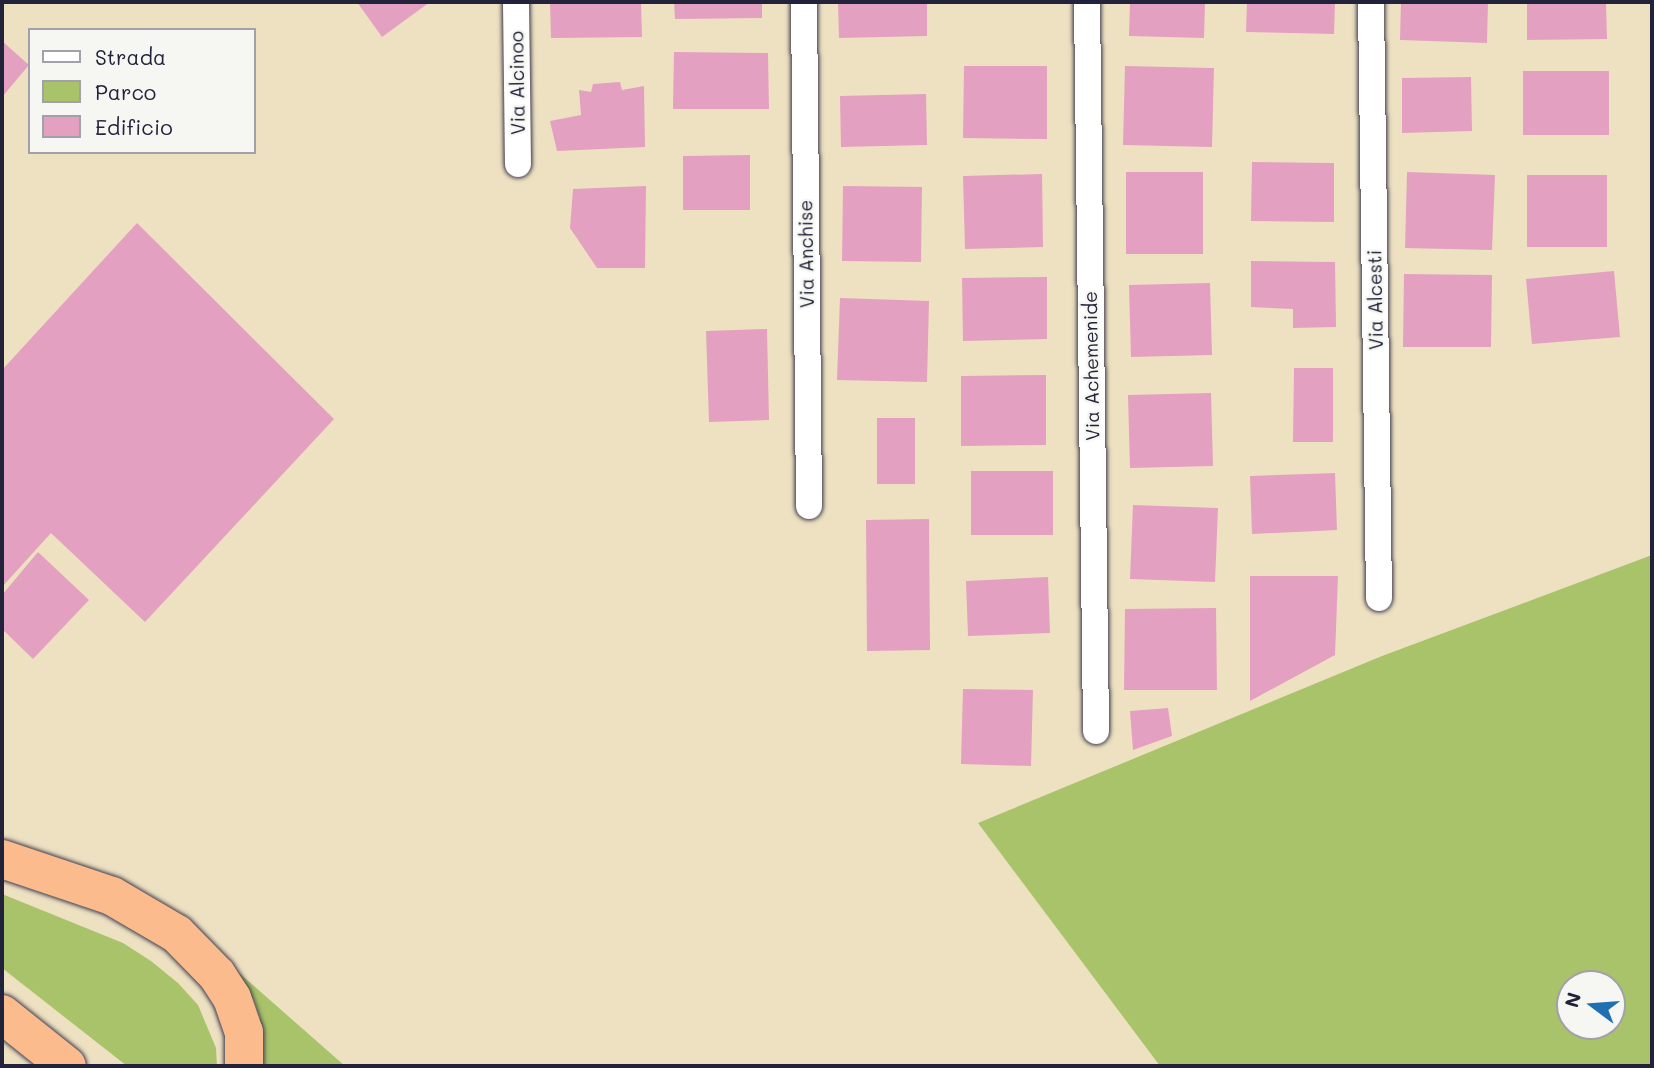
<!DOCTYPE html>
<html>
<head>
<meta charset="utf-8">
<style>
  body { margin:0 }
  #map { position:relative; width:1654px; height:1068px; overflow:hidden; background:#eee1c2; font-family:Mali,sans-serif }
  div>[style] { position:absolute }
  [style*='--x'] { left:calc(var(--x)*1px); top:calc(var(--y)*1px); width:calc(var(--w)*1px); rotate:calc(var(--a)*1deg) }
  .green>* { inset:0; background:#a8c369 }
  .building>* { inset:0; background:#e4a0c1 }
  .roads { filter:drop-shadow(0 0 2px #413f4f) drop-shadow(0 0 2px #413f4f) }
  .minor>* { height:26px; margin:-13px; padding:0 13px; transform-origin:13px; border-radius:13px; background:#fff }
  .motorway>* { height:38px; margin:-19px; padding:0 19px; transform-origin:19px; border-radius:19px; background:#fbbb8d }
  span { translate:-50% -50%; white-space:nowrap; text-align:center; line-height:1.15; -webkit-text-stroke:5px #f6f6f2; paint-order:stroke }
  .street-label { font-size:19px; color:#22223b }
  .frame { position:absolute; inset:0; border:4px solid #22223b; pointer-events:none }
  .legend { position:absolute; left:28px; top:28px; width:228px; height:126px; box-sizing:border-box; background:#f6f6f2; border:2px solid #a1a1a9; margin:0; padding:9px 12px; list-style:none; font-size:21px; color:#22223b }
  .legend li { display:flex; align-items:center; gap:14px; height:35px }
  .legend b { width:35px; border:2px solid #a1a1a9 }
  .north { position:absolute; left:1556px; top:970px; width:70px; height:70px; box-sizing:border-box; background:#f6f6f2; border:2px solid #a1a1a9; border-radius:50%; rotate:286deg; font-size:19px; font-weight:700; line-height:28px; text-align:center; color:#22223b }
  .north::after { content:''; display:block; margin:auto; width:24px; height:32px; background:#1f6fb2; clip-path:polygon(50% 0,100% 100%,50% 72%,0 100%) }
</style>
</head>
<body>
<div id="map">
  <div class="green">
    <div style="clip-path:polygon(evenodd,1652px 555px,1652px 1066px,1160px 1066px,978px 823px,1382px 656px,1652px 555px,1570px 984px,1612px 984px,1612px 1026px,1570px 1026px,1570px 984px)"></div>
    <div style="clip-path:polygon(2px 894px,123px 943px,151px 961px,178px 983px,198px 1005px,216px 1048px,217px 1066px,127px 1066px,2px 968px)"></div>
    <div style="clip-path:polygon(230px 965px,345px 1066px,261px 1066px,260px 1018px,254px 1000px)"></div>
  </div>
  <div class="building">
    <div style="clip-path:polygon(357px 2px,430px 2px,382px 37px)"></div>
    <div style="clip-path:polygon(550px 2px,641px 2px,642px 37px,551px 38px)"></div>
    <div style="clip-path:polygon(674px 2px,762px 2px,762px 18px,675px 19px)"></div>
    <div style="clip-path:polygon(838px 2px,927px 2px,927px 36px,839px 38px)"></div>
    <div style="clip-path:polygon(1130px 2px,1205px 2px,1204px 38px,1129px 36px)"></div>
    <div style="clip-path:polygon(1247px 2px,1335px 2px,1334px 34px,1246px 32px)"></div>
    <div style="clip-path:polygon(1401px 2px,1488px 2px,1487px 43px,1400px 40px)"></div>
    <div style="clip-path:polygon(1527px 2px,1606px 2px,1607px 39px,1527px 40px)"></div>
    <div style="clip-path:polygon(2px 41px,29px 65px,2px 97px)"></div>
    <div style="clip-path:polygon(674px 52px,768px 53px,769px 109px,673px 109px)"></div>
    <div style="clip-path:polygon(964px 66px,1047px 66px,1047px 139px,963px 138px)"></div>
    <div style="clip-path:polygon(1125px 66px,1214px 68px,1212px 147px,1123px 145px)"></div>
    <div style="clip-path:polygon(1523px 71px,1609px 71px,1609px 135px,1523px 135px)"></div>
    <div style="clip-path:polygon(1471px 77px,1472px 131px,1402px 133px,1402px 78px)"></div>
    <div style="clip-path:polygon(620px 82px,622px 90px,644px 86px,645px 147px,557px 151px,550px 121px,581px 115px,579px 90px,591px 92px,593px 84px)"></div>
    <div style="clip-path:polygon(926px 94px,927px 145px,841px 147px,840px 96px)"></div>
    <div style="clip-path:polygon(750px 155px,750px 210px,683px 210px,683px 156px)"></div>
    <div style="clip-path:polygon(1252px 162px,1334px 163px,1334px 222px,1251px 221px)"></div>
    <div style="clip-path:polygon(1126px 172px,1203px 172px,1203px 254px,1126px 254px)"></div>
    <div style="clip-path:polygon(1407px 172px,1495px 175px,1492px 250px,1405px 248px)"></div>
    <div style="clip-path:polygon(1042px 174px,1043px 247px,965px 249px,963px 176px)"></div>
    <div style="clip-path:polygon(1527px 175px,1607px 175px,1607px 247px,1527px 247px)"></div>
    <div style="clip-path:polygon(646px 186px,645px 268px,597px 268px,570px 228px,573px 189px)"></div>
    <div style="clip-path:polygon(843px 186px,922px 187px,921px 262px,842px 261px)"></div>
    <div style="clip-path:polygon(137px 223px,334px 419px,145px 622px,51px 533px,2px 587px,2px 370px)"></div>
    <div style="clip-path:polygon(1251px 261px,1335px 262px,1336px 327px,1293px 328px,1293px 309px,1251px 307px)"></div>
    <div style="clip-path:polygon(1614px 271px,1620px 337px,1532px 344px,1526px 279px)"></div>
    <div style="clip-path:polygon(1404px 274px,1492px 275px,1491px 347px,1403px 347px)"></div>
    <div style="clip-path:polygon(1047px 277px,1047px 339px,963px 341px,962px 278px)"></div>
    <div style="clip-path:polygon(1210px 283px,1212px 355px,1131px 357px,1129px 285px)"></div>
    <div style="clip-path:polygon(840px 298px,929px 301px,927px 382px,837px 380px)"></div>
    <div style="clip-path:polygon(767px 329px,769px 420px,709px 422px,706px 331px)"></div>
    <div style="clip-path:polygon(1294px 368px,1333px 368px,1333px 442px,1293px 442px)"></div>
    <div style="clip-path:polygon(1046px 375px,1046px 445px,961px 446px,961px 376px)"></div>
    <div style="clip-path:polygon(1211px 393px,1213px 466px,1130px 468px,1128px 395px)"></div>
    <div style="clip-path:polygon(877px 418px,915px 418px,915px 484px,877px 484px)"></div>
    <div style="clip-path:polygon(971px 471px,1053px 471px,1053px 535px,971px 535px)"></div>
    <div style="clip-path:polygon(1335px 473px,1337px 530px,1252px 534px,1250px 476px)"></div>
    <div style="clip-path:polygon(1133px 505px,1218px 508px,1215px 582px,1130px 579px)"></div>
    <div style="clip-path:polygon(929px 519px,930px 650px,867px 651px,866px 520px)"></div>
    <div style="clip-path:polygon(38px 552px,89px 600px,33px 659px,2px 629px,2px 595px)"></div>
    <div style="clip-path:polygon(1250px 576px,1338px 576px,1335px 655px,1250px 701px)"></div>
    <div style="clip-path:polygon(1048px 577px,1050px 633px,968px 636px,966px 581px)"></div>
    <div style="clip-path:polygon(1216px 608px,1217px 690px,1124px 690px,1125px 609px)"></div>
    <div style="clip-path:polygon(963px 689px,1033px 690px,1031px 766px,961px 764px)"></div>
    <div style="clip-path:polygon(1168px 708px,1172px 736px,1133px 750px,1130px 711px)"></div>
  </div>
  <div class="roads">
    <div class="minor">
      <div style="--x:516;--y:2;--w:162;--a:89.3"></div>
      <div style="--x:804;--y:2;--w:504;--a:89.43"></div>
      <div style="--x:1087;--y:2;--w:729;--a:89.29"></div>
      <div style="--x:1371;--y:2;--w:596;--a:89.23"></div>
    </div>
    <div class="motorway">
      <div style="--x:2;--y:859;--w:116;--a:18.6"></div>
      <div style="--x:112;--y:896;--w:75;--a:30.3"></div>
      <div style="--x:177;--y:934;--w:57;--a:45.7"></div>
      <div style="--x:217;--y:975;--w:27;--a:57"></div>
      <div style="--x:232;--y:998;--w:36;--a:71"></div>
      <div style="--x:244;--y:1032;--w:34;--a:90"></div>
      <div style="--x:2;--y:1014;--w:83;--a:38.7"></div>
    </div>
  </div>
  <div class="street-label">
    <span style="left:517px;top:83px;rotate:-91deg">Via Alcinoo</span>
    <span style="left:806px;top:254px;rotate:-91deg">Via Anchise</span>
    <span style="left:1375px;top:300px;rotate:-91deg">Via Alcesti</span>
    <span style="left:1091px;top:366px;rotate:-91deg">Via Achemenide</span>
  </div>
  <div class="frame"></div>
  <ul class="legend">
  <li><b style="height:9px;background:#fff"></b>Strada</li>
  <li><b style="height:19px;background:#a8c369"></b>Parco</li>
  <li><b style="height:19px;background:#e4a0c1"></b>Edificio</li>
  </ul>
  <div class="north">N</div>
</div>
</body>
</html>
